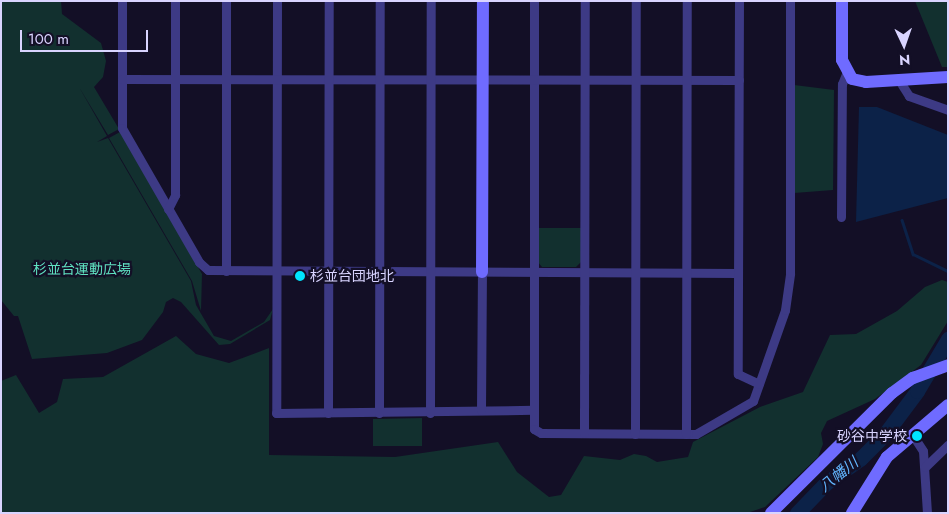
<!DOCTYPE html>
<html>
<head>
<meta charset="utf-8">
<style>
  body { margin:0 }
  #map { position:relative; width:949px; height:514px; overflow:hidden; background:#130f26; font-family:Jost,"Noto Sans JP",sans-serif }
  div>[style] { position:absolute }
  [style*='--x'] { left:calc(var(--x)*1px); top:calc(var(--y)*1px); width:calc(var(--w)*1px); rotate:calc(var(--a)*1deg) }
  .green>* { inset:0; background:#12302f }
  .water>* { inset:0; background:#0c2248 }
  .stream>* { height:2.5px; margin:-1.25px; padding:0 1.25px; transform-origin:1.25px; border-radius:1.25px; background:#0c2248 }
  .river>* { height:15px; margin:-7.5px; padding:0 7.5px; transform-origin:7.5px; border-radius:7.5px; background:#0c2248 }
  .street>* { height:9px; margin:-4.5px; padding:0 4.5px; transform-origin:4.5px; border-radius:4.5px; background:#3d3a85 }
  .secondary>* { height:12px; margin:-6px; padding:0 6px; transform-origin:6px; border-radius:6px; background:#6f6bff }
  .dots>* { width:14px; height:14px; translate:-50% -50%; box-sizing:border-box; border:2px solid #130f26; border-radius:50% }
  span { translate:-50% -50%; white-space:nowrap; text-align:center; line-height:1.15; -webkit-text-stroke:4.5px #130f26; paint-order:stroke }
  .park-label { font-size:14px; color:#5fe0c0 }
  .poi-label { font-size:14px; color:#d9d4ff }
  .left { translate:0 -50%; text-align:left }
  .right { translate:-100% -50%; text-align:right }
  .water-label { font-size:15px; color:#62b6ff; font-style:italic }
  .frame { position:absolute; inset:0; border:2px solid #d9d4ff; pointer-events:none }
  .north { position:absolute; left:879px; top:20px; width:50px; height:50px; -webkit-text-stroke:4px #130f26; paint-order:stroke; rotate:177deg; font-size:14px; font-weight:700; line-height:20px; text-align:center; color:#d9d4ff }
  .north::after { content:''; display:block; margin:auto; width:18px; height:22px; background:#d9d4ff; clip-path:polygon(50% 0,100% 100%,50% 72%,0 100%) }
  .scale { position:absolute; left:20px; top:30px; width:128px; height:22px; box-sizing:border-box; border:2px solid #d9d4ff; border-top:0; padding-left:6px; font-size:15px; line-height:18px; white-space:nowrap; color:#d9d4ff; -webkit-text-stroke:4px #130f26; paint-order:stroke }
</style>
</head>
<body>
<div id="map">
  <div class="green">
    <div style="clip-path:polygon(1px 1px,61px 1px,62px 14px,101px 43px,106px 61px,103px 77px,94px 87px,119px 129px,108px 135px,79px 87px,107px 136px,97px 142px,108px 138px,191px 281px,196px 305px,214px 336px,231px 341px,264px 322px,273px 309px,270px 320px,230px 344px,219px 345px,181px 302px,173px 298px,166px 302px,163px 312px,142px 340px,107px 353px,32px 359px,18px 316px,14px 316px,1px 300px)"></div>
    <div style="clip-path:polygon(915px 1px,948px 1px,948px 67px,942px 67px)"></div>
    <div style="clip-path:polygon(794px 85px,834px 90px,833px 190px,794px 193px)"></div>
    <div style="clip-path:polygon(120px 132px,202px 274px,201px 311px,192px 281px,109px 138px)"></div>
    <div style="clip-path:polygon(537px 228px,581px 228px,581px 262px,576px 267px,542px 267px,537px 261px)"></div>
    <div style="clip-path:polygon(942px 280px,948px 282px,948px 321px,921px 365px,875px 399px,827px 421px,821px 433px,823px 444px,818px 457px,765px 507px,747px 513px,1px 513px,1px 381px,16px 375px,39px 413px,57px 402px,63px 379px,103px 377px,176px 336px,196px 354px,229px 363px,269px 348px,269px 455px,395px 457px,498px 442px,517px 472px,549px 497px,561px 495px,584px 456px,620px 460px,634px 454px,646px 456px,657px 462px,688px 457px,693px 442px,760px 407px,803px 392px,830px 335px,856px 334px,897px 311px,925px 287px)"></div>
    <div style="clip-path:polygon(422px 418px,422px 446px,373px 446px,373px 419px)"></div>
  </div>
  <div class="water">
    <div style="clip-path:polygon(859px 107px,877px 107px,948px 135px,948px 198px,856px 222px)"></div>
  </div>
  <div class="stream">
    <div style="--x:902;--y:220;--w:36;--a:72"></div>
    <div style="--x:913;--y:254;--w:39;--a:26"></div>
  </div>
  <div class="river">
    <div style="--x:797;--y:513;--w:42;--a:-46"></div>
    <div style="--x:826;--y:483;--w:43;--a:-35.5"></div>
    <div style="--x:861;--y:458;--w:34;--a:-45"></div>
    <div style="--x:885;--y:434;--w:54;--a:-53.3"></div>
    <div style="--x:917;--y:391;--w:61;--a:-59.2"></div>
  </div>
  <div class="street">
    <div style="--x:122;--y:1;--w:127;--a:90"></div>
    <div style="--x:122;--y:128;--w:155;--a:60.1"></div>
    <div style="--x:199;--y:262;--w:12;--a:42"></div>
    <div style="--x:208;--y:270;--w:530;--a:0.32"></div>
    <div style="--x:277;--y:1;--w:412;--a:90.1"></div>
    <div style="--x:276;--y:413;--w:257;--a:-0.7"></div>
    <div style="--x:534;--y:1;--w:428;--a:90"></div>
    <div style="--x:534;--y:429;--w:8;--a:30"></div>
    <div style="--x:541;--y:433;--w:155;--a:0.4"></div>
    <div style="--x:696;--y:434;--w:66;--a:-30.1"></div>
    <div style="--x:753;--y:401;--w:96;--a:-70.6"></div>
    <div style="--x:785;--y:310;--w:37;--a:-82"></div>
    <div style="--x:790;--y:273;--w:272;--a:-90"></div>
    <div style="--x:739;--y:1;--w:373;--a:90.2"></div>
    <div style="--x:738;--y:374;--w:23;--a:25"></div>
    <div style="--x:122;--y:79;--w:617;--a:0.09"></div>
    <div style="--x:899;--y:80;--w:19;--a:58"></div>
    <div style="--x:909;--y:96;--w:41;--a:19.7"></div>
    <div style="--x:168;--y:209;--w:16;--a:-63"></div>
    <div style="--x:175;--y:195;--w:194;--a:-90"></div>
    <div style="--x:841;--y:217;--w:133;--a:-89.6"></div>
    <div style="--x:842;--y:84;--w:11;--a:-68"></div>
    <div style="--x:226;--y:271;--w:270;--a:-90"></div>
    <div style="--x:481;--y:410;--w:138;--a:-89.6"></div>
    <div style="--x:328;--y:413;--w:412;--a:-89.9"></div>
    <div style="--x:379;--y:413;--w:412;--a:-89.9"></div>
    <div style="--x:430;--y:413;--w:412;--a:-89.9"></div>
    <div style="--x:584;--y:433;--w:432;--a:-89.9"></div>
    <div style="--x:635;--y:434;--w:433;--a:-89.9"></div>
    <div style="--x:686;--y:434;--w:433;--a:-89.9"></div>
    <div style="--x:912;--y:434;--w:20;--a:57"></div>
    <div style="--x:923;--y:451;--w:62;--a:86.3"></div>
    <div style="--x:925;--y:467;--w:32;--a:-44"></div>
  </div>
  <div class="secondary">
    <div style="--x:842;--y:1;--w:59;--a:90"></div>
    <div style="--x:842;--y:60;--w:21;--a:62"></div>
    <div style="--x:852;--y:79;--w:14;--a:12"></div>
    <div style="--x:866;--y:82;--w:82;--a:-3.5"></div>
    <div style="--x:482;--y:272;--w:271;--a:-89.8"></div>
    <div style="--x:771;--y:513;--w:170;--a:-44.8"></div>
    <div style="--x:892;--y:393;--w:26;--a:-36"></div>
    <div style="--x:913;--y:378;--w:37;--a:-20"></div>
    <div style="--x:852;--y:513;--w:66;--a:-58"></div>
    <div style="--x:887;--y:457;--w:80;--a:-40.4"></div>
  </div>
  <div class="dots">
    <div style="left:300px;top:276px;background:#00e5ff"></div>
    <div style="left:917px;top:436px;background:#00e5ff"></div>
  </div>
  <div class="park-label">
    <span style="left:82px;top:269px">杉並台運動広場</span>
  </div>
  <div class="poi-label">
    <span class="left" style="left:310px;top:276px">杉並台団地北</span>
    <span class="right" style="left:907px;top:436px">砂谷中学校</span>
  </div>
  <div class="water-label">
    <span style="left:839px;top:475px;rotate:-39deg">八幡川</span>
  </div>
  <div class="frame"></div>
  <div class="north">N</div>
  <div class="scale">100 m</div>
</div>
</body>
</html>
